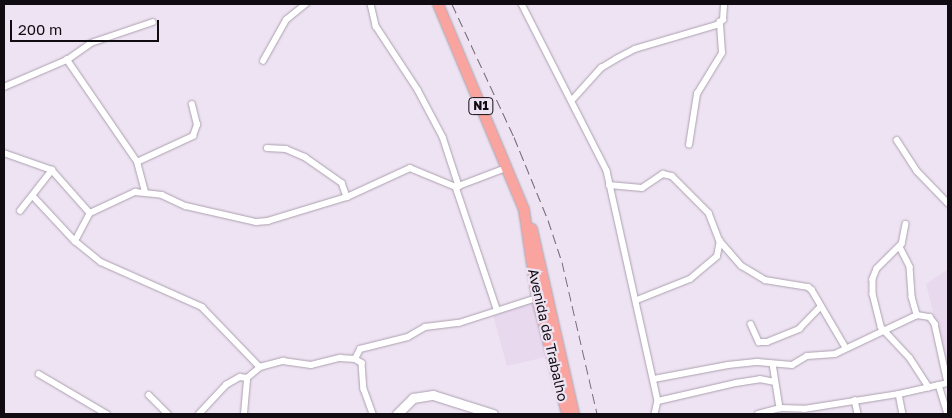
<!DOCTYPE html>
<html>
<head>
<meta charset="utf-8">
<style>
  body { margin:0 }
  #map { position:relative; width:952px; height:418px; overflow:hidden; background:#eee3f2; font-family:"Golos Text",sans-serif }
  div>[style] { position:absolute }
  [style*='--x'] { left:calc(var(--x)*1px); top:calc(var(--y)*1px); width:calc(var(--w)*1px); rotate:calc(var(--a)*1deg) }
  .built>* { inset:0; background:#e9d9ef }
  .roads { filter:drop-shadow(0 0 1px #aba0af) drop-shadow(0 0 1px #aba0af) }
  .street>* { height:5.5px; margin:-2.75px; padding:0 2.75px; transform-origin:2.75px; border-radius:2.75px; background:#fff }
  .secondary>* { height:9px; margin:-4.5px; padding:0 4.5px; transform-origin:4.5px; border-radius:4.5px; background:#fff }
  .highway>* { height:10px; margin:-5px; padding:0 5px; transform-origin:5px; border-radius:5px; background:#faa49f }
  .rail>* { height:1px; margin-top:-0.5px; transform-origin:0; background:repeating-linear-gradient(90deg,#716a73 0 10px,transparent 0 15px) }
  span { translate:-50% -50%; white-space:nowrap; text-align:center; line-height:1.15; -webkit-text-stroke:4.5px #eee3f2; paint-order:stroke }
  .shield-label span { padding:1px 4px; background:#eee3f2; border:1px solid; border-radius:4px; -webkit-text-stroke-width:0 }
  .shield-label { font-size:12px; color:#100c11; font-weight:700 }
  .street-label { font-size:14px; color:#100c11 }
  .frame { position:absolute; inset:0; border:5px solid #100c11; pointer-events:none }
  .scale { position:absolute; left:10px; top:20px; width:149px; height:22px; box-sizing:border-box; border:2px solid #100c11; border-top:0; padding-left:6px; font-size:15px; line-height:18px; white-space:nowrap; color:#100c11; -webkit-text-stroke:4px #eee3f2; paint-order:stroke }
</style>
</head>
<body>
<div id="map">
  <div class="built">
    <div style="clip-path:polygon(948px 269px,948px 373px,926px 284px)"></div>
    <div style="clip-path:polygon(536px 301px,550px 356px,507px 366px,493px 315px)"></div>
  </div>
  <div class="roads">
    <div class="street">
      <div style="--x:371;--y:4;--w:23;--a:77"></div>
      <div style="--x:376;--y:26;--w:77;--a:56.7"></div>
      <div style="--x:418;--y:90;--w:53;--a:62"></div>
      <div style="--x:443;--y:137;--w:52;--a:71.9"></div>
      <div style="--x:522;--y:4;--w:187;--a:63"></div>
      <div style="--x:607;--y:171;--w:236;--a:77.5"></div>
      <div style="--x:658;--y:401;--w:13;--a:103"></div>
      <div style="--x:263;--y:61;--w:47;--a:-60.7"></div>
      <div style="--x:286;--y:20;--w:26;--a:-39"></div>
      <div style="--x:4;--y:87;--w:69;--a:-23.2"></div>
      <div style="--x:573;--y:99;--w:42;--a:-47.9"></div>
      <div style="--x:601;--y:68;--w:17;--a:-31"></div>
      <div style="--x:616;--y:59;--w:21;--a:-28"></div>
      <div style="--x:635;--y:49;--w:85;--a:-16.3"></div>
      <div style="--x:717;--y:25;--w:8;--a:-40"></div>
      <div style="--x:723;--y:20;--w:16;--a:-86"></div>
      <div style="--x:897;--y:140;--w:37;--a:57"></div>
      <div style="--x:917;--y:171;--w:45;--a:45.9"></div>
      <div style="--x:689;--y:145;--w:52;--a:-81.1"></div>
      <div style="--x:697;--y:94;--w:48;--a:-58.6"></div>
      <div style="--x:722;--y:53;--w:31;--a:-94"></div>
      <div style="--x:267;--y:148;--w:19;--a:3"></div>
      <div style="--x:286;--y:149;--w:21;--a:23"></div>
      <div style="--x:305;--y:157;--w:45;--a:35.1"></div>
      <div style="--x:342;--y:183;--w:15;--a:70"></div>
      <div style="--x:4;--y:153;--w:51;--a:19.5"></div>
      <div style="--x:52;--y:170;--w:57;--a:48.5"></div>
      <div style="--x:137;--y:162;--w:62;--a:-24.9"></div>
      <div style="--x:193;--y:136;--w:12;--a:-70"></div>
      <div style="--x:197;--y:125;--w:21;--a:-104"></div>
      <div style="--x:609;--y:185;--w:33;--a:5"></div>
      <div style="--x:642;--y:188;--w:25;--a:-34"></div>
      <div style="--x:663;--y:174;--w:9;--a:13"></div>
      <div style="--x:672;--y:176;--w:52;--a:45"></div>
      <div style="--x:709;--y:213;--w:30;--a:69"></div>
      <div style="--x:720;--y:241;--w:33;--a:49"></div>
      <div style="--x:742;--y:266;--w:27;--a:31"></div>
      <div style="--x:765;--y:280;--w:44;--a:9.2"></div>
      <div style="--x:808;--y:287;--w:5;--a:37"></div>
      <div style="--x:812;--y:290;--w:67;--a:59.6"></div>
      <div style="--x:456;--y:187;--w:129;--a:71.4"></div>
      <div style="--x:145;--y:192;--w:31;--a:-105"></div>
      <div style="--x:137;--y:162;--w:124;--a:-124.5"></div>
      <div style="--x:67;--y:60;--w:29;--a:-35"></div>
      <div style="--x:91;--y:43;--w:65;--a:-18.7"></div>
      <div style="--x:33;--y:196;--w:62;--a:47"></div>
      <div style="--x:75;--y:241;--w:33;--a:39"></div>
      <div style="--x:101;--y:262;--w:111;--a:24"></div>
      <div style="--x:202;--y:307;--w:83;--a:46"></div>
      <div style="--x:20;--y:211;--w:52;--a:-52"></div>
      <div style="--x:906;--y:224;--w:20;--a:101"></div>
      <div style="--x:902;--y:244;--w:35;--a:135"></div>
      <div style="--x:877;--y:269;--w:11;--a:112"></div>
      <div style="--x:873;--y:279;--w:15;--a:90"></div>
      <div style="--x:873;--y:294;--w:34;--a:76"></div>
      <div style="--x:881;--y:327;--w:42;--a:46.9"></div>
      <div style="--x:910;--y:358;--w:35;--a:57"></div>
      <div style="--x:75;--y:241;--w:32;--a:-62"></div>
      <div style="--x:90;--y:213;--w:50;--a:-25"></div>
      <div style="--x:135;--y:192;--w:27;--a:6"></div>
      <div style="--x:162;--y:195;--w:26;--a:25"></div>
      <div style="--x:186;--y:206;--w:72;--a:12.9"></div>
      <div style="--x:256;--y:222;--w:12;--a:-5"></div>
      <div style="--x:268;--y:221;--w:83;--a:-16.9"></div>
      <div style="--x:347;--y:197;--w:69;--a:-24.7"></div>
      <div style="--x:410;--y:168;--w:50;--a:22.4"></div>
      <div style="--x:456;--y:187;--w:53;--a:-20.8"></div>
      <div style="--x:900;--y:247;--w:22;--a:63"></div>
      <div style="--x:910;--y:267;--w:30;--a:86"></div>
      <div style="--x:912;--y:297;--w:19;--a:74"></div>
      <div style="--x:637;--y:300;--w:57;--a:-21.6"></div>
      <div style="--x:690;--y:279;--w:35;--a:-40"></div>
      <div style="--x:717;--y:256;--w:15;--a:-79"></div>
      <div style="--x:751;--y:324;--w:20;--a:66"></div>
      <div style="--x:759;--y:342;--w:8;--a:0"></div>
      <div style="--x:767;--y:342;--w:35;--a:-22"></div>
      <div style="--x:799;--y:329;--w:30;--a:-46"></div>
      <div style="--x:355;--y:359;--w:11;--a:-63"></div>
      <div style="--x:360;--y:349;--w:49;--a:-14"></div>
      <div style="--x:408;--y:337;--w:20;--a:-30"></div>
      <div style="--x:425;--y:327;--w:34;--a:-7"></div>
      <div style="--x:459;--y:323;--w:82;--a:-17.8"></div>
      <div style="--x:773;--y:364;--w:45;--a:81"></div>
      <div style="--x:39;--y:374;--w:79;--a:30.5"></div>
      <div style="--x:654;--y:379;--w:75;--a:-10.7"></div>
      <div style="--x:728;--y:365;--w:30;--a:-6"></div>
      <div style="--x:758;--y:362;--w:34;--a:5"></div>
      <div style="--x:792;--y:365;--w:17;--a:-31"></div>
      <div style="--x:807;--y:356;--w:28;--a:-4"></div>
      <div style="--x:835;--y:354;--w:91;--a:-25.4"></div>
      <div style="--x:917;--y:315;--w:13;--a:9"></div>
      <div style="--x:930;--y:317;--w:9;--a:54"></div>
      <div style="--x:935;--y:324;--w:60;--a:77.6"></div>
      <div style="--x:939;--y:385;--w:30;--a:73"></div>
      <div style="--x:899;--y:394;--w:20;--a:79"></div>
      <div style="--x:149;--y:395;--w:27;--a:45"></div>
      <div style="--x:855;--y:400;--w:14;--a:78"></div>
      <div style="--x:658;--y:401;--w:80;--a:-13"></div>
      <div style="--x:736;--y:383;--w:24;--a:-9"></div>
      <div style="--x:760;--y:379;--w:15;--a:11"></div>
      <div style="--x:199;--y:414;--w:40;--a:-47"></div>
      <div style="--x:226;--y:385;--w:16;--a:-30"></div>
      <div style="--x:240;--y:377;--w:7;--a:8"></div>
      <div style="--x:244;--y:414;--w:36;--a:-85"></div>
      <div style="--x:247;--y:378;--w:17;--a:-40"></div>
      <div style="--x:260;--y:367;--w:24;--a:-15"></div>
      <div style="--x:283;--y:361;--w:28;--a:8"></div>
      <div style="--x:311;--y:365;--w:30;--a:-14"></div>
      <div style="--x:340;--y:358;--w:15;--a:4"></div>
      <div style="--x:355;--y:359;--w:8;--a:30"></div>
      <div style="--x:362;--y:363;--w:26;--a:86"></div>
      <div style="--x:364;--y:389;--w:27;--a:70"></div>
      <div style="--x:758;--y:414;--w:23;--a:-15"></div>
      <div style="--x:780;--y:408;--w:24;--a:2"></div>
      <div style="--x:804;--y:409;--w:96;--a:-9"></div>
      <div style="--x:899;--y:394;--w:50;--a:-12.7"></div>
    </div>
    <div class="secondary">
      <div style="--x:397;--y:414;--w:23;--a:-45"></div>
      <div style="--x:413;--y:398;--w:20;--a:-9"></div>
      <div style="--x:433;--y:395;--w:63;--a:17.6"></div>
    </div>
    <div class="highway">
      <div style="--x:438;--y:4;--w:223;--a:67.3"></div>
      <div style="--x:524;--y:210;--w:89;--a:81.6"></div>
      <div style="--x:537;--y:298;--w:120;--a:75.5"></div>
      <div style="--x:532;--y:229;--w:190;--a:77.2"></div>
    </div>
  </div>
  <div class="rail">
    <div style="--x:452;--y:4;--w:147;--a:65"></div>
    <div style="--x:514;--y:137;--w:90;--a:67.7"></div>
    <div style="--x:548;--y:220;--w:44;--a:71.6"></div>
    <div style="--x:562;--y:262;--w:156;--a:77"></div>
  </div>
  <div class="shield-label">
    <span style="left:481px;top:106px">N1</span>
  </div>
  <div class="street-label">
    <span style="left:548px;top:335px;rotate:77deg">Avenida de Trabalho</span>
  </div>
  <div class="frame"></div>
  <div class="scale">200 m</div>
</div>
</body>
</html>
